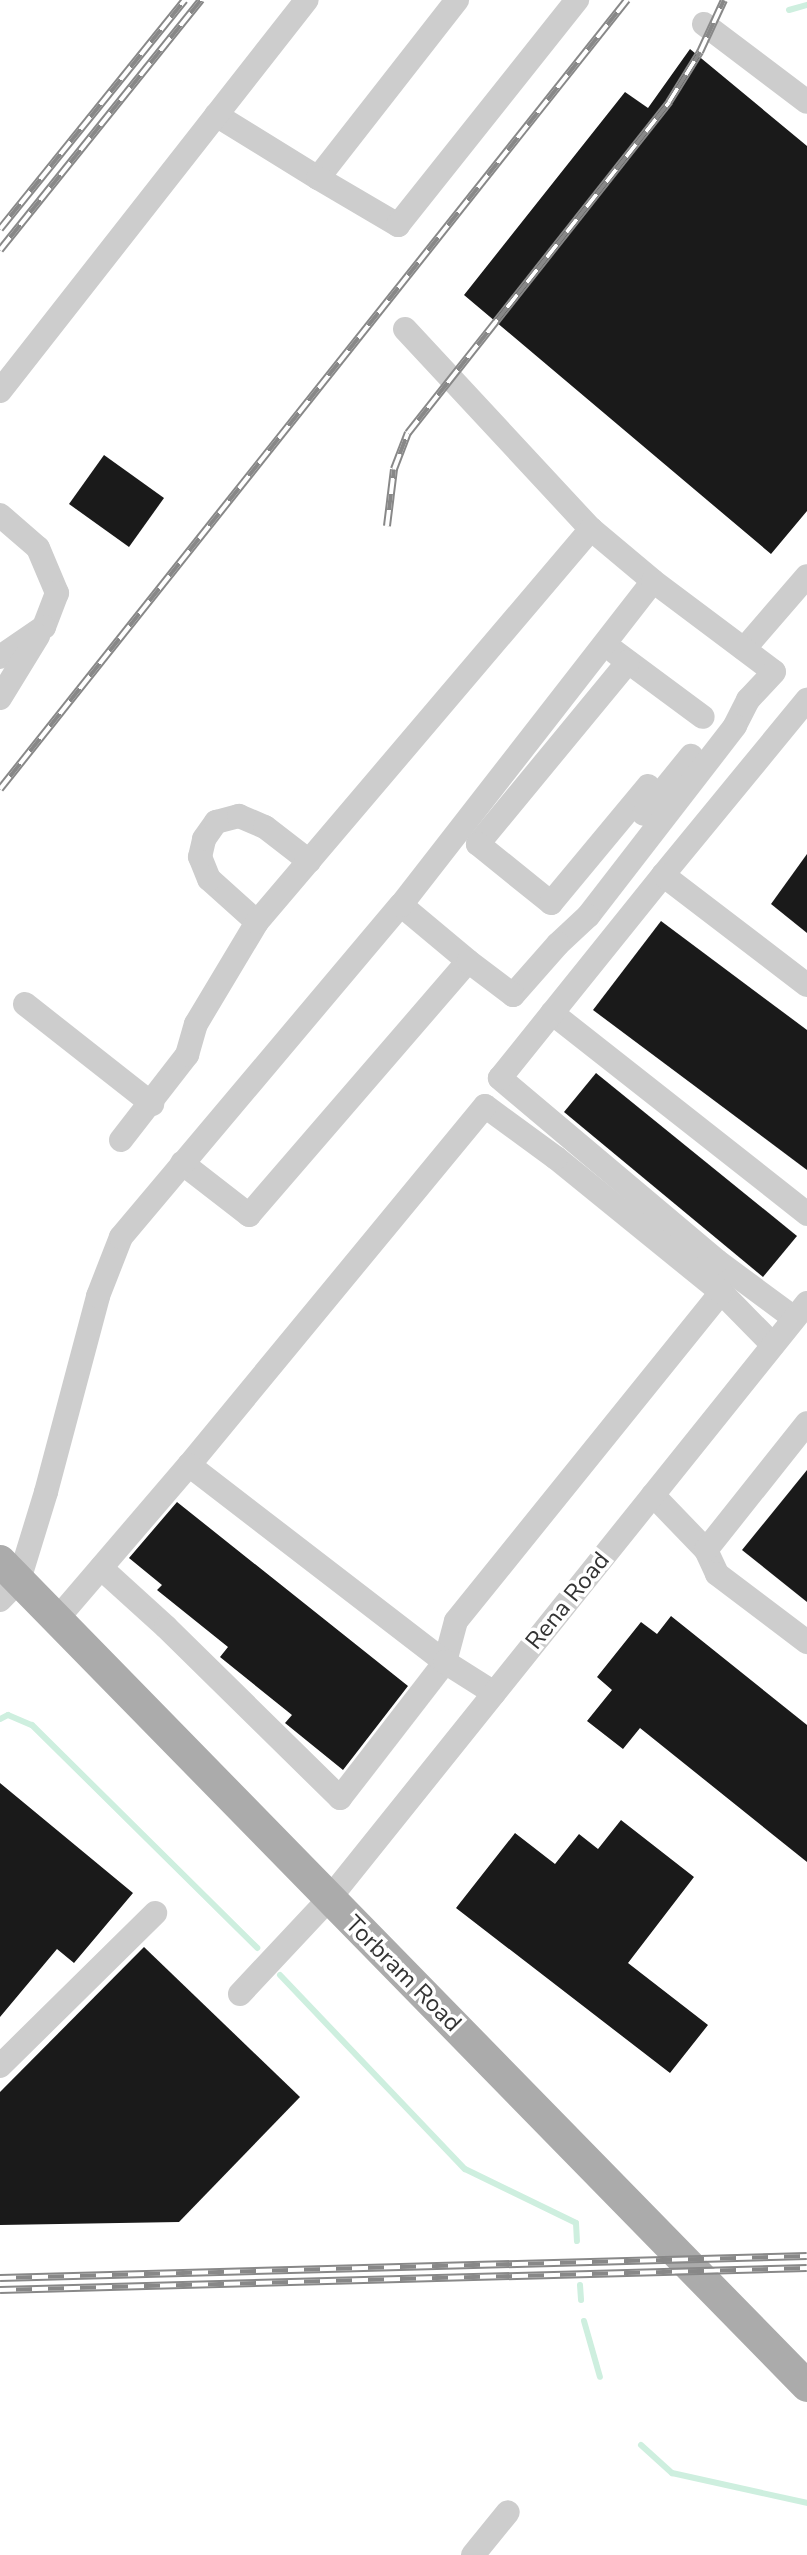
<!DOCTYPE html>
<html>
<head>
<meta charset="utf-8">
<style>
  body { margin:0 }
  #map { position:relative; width:807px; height:2555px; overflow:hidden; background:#fff; font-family:"Nunito Sans",sans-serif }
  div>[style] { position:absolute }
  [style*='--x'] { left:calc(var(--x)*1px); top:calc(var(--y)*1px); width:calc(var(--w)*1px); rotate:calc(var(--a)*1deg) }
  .stream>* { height:6px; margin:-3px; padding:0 3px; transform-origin:3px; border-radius:3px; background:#ceefdf }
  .building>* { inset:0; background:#1a1a1a }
  .minor>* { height:24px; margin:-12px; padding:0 12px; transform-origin:12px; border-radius:12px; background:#cdcdcd }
  .major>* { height:32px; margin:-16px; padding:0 16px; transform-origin:16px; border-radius:16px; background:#ababab }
  .rail>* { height:8px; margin-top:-4px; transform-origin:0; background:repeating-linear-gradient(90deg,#fff 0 16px,#888 0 32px); box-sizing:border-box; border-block:2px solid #888 }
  span { translate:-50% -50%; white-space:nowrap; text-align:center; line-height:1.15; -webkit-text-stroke:7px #fff; paint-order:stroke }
  .street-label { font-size:24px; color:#333 }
</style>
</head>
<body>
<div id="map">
  <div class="stream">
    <div style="--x:789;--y:10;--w:19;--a:-16"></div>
    <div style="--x:0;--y:1719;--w:9;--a:-27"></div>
    <div style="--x:8;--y:1715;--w:26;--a:23"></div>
    <div style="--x:32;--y:1725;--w:317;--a:44.7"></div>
    <div style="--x:280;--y:1975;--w:268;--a:46.4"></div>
    <div style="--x:465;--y:2169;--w:123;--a:25.9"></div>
    <div style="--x:576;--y:2223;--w:18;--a:87"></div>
    <div style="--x:580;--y:2285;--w:15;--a:86"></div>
    <div style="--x:584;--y:2321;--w:58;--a:74.1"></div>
    <div style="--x:641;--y:2445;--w:42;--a:42.1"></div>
    <div style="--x:672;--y:2473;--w:138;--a:12.5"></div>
  </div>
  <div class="building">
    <div style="clip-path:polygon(690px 49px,807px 146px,807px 511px,771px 554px,464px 295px,625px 92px,648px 108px)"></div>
    <div style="clip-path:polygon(104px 455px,164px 498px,129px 547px,69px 504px)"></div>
    <div style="clip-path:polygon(807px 854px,807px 933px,771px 904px)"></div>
    <div style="clip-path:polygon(661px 921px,807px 1030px,807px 1170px,593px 1010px)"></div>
    <div style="clip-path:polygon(596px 1073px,797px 1236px,763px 1277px,564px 1112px)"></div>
    <div style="clip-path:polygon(807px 1470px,807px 1602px,742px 1550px)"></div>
    <div style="clip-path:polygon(177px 1502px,408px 1686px,343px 1770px,285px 1723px,292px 1715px,220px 1657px,228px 1647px,157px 1590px,162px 1585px,129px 1558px)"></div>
    <div style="clip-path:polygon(671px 1616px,807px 1725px,807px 1862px,640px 1728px,623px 1749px,587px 1721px,612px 1690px,597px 1677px,641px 1622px,657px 1634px)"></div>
    <div style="clip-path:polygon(0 1783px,133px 1893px,74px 1963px,57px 1949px,0 2017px)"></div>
    <div style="clip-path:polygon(621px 1820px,694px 1877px,628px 1963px,708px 2025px,670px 2073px,456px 1908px,515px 1833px,555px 1864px,579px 1834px,598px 1849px)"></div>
    <div style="clip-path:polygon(144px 1947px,300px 2097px,179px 2222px,0 2225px,0 2092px)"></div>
  </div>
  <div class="minor">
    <div style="--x:704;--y:24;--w:129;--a:37.1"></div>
    <div style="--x:216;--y:115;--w:120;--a:31.7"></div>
    <div style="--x:318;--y:178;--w:226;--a:-52"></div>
    <div style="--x:318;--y:178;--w:93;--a:30.4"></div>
    <div style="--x:398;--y:225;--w:288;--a:-51.5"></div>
    <div style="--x:405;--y:329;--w:273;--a:47.1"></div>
    <div style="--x:591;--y:529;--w:81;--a:40"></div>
    <div style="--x:0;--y:391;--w:497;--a:-51.9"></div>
    <div style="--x:0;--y:515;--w:50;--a:41"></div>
    <div style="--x:38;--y:548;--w:49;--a:67.1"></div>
    <div style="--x:57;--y:593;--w:36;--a:111"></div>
    <div style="--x:44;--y:627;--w:53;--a:145.7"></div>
    <div style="--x:744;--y:649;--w:96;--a:-49.2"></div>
    <div style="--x:615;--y:652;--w:109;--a:36.5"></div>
    <div style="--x:628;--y:662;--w:236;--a:129.5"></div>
    <div style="--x:478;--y:844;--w:94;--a:38.9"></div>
    <div style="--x:551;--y:903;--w:152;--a:-50.3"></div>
    <div style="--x:0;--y:698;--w:73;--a:-58.5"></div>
    <div style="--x:644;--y:814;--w:75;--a:-51"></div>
    <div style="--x:663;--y:875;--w:227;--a:-50.6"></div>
    <div style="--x:257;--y:922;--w:64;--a:-138.1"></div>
    <div style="--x:209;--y:879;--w:24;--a:-112"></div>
    <div style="--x:200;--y:857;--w:18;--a:-77"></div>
    <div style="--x:204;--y:839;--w:21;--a:-55"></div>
    <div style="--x:216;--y:822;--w:24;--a:-15"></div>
    <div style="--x:239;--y:816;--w:28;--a:23"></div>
    <div style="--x:265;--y:827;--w:56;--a:37.7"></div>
    <div style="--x:25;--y:1004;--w:162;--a:38.2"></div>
    <div style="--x:552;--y:1013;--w:325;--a:38.2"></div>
    <div style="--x:121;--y:1140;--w:108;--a:-52.2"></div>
    <div style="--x:187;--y:1055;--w:32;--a:-74"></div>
    <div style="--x:196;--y:1024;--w:119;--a:-59.1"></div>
    <div style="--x:257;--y:922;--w:516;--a:-49.64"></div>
    <div style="--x:182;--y:1163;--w:85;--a:37.8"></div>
    <div style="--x:249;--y:1215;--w:335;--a:-49.2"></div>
    <div style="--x:468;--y:961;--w:87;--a:-140.1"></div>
    <div style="--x:721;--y:1292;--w:74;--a:45.5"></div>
    <div style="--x:794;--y:1318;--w:96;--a:-143.5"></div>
    <div style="--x:717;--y:1261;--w:284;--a:-139.9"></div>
    <div style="--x:500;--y:1078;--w:260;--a:-51.2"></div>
    <div style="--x:663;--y:875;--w:181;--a:37.4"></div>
    <div style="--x:653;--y:1495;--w:76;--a:46.1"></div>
    <div style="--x:706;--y:1550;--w:26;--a:65"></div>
    <div style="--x:717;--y:1574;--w:113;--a:37.1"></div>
    <div style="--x:706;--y:1550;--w:162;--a:-51.5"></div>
    <div style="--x:101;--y:1568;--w:88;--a:42.2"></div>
    <div style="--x:166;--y:1627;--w:244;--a:44.5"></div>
    <div style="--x:340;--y:1798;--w:172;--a:-52.3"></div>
    <div style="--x:445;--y:1662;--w:42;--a:-75"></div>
    <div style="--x:456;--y:1621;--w:422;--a:-51.1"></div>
    <div style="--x:721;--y:1292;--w:213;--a:-140.9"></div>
    <div style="--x:556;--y:1158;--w:88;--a:-143.8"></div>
    <div style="--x:485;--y:1106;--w:465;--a:129.5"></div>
    <div style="--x:0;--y:1600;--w:28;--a:-46"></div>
    <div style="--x:19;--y:1580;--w:92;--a:-72.9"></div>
    <div style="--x:46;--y:1492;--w:203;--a:-75.1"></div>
    <div style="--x:98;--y:1296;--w:63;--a:-68.7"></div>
    <div style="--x:121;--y:1237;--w:434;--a:-49.9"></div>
    <div style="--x:401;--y:905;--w:410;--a:-52.1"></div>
    <div style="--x:653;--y:581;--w:151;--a:36.9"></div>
    <div style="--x:774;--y:672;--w:38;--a:133"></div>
    <div style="--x:748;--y:700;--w:29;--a:117"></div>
    <div style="--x:735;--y:726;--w:240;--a:127.7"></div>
    <div style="--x:588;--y:916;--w:41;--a:137"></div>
    <div style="--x:558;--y:944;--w:68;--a:131.4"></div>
    <div style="--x:513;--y:995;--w:56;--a:-142.9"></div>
    <div style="--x:57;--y:1619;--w:203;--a:-49.4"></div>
    <div style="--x:189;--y:1465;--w:323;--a:37.6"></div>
    <div style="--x:445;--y:1662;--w:58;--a:32.3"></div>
    <div style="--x:240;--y:1994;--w:130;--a:-46.9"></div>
    <div style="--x:329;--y:1899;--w:764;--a:-51.27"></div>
    <div style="--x:0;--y:2066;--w:218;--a:-44.6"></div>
    <div style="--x:473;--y:2555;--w:55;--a:-50.9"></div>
  </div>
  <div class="major">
    <div style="--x:0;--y:1561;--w:1154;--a:45.63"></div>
  </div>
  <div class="rail">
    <div style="--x:0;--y:229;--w:294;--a:-51.1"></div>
    <div style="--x:0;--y:250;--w:321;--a:-51.2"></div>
    <div style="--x:387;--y:526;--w:57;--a:-83"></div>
    <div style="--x:394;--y:469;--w:39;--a:-69"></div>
    <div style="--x:408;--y:433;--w:422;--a:-51.7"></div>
    <div style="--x:669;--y:102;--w:59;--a:-58.2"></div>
    <div style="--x:700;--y:52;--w:57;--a:-65.2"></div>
    <div style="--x:0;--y:789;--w:1008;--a:-51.53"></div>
    <div style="--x:0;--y:2278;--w:807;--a:-1.56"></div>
    <div style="--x:0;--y:2290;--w:807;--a:-1.56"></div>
  </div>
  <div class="street-label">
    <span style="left:568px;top:1601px;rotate:-51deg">Rena Road</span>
    <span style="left:403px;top:1974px;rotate:45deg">Torbram Road</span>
  </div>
</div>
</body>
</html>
